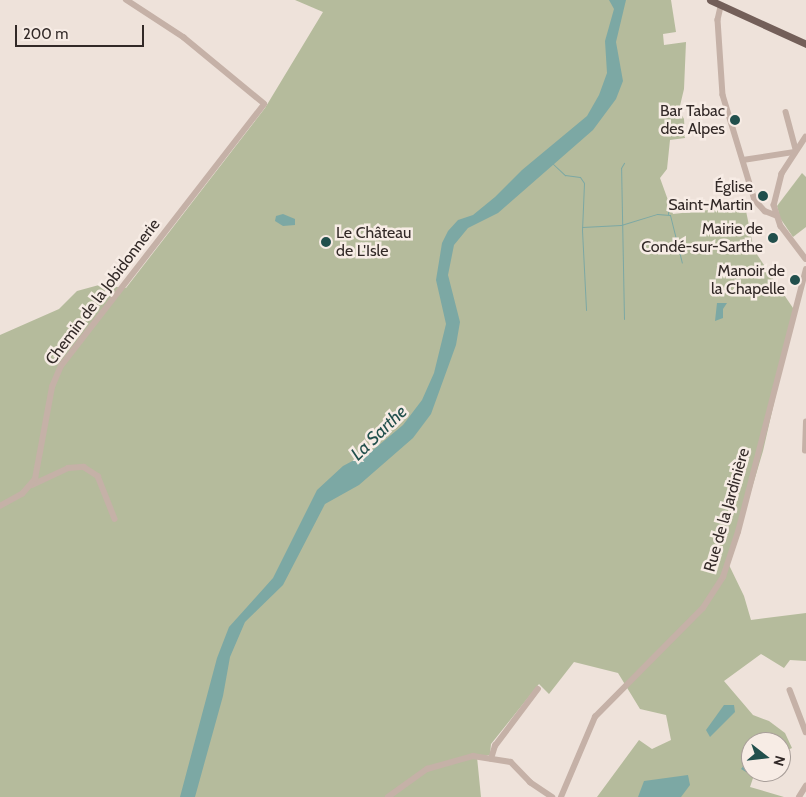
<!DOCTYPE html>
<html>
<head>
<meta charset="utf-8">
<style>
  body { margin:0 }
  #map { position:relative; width:806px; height:797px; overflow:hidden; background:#eee2da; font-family:Cabin,sans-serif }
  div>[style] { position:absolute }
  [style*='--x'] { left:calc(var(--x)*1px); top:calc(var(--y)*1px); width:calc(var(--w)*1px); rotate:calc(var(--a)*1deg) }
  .green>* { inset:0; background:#b5bb9c }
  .water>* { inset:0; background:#7ca8a4 }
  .stream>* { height:1px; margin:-0.5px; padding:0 0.5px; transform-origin:0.5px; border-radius:0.5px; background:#7ca8a4 }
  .minor>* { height:5.5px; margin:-2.75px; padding:0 2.75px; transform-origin:2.75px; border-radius:2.75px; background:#c5b1a7 }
  .major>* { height:7px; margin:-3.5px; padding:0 3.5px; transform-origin:3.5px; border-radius:3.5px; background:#735f59 }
  .dots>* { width:14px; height:14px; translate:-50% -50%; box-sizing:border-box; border:2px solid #f7ece5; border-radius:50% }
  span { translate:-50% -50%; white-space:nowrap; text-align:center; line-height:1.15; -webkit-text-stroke:5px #f7ece5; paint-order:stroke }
  .poi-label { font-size:16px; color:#322927 }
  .right { translate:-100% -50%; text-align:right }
  .left { translate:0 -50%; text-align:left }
  .street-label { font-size:16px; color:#322927 }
  .water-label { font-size:18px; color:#214f4c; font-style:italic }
  .north { position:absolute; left:741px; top:732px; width:50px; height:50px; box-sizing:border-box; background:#f7ece5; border:1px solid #a89e99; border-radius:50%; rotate:106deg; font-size:14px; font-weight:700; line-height:20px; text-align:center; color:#322927 }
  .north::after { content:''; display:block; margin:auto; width:18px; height:22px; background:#214f4c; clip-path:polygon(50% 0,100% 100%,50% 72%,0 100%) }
  .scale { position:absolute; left:15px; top:25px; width:129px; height:22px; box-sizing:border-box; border:2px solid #322927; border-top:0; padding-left:6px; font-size:15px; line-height:18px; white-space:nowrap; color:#322927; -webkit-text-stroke:4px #f7ece5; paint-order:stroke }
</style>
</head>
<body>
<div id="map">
  <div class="green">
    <div style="clip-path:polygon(295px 0,671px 0,676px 32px,663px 34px,664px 45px,686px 42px,684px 89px,679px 110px,684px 119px,685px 138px,670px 140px,667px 169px,660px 178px,673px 214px,745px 206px,754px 250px,795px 311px,763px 451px,729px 565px,744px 596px,751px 620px,806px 613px,806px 661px,790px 660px,784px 668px,761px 654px,724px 681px,753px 715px,769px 721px,785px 733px,792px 748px,781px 753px,781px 742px,751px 742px,751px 772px,755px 772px,750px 787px,784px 797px,597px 797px,639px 740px,652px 749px,671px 740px,666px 715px,640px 709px,618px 673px,574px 662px,549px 694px,539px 684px,491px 744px,490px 755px,477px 757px,481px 797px,0 797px,0 335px,59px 309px,77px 291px,99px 285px,126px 288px,265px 108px,323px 12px)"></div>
    <div style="clip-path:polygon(802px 173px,806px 177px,806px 227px,793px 237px,780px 218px,777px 206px)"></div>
  </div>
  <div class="water">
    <div style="clip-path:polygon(609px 0,626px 0,616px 42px,623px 81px,616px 99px,593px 130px,498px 213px,468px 228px,454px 245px,448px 275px,460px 322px,456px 345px,431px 414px,413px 438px,359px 485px,325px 504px,283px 585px,245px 622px,230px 657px,223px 696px,195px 797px,180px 797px,217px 658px,229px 627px,273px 578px,317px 490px,343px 466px,373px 450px,403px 425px,422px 400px,434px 373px,446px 324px,436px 280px,442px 243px,448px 231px,458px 220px,473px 215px,495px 197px,522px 170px,587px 116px,599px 95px,607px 73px,605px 41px,614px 9px)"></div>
    <div style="clip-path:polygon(283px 214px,295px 219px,295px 225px,283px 226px,275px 221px,276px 216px)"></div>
    <div style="clip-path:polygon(717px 303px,727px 303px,723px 309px,723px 318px,715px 321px)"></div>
    <div style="clip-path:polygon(724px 705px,734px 705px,735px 712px,710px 737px,706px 730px)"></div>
    <div style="clip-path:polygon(751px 756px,751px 772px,763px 772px,753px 776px,741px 769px)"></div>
    <div style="clip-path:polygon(688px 775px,690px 785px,681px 797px,638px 797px,644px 781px)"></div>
  </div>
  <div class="stream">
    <div style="--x:552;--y:163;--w:18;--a:43"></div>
    <div style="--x:565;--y:175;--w:15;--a:8"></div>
    <div style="--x:580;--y:177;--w:7;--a:56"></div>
    <div style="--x:584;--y:183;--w:47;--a:92.4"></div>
    <div style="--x:582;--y:230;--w:80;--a:87.1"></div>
    <div style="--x:668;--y:214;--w:15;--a:-86"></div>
    <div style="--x:582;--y:227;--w:39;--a:-3"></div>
    <div style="--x:621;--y:225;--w:38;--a:-17"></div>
    <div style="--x:657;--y:214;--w:13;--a:4"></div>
    <div style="--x:670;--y:215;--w:49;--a:76"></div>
    <div style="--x:624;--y:319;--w:151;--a:-91.1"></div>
    <div style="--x:621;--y:168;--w:6;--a:-59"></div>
  </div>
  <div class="minor">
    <div style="--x:721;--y:7;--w:13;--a:103"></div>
    <div style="--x:718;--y:20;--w:75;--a:86.2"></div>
    <div style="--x:723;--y:95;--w:110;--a:73.1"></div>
    <div style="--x:755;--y:200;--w:15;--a:48"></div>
    <div style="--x:765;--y:211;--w:11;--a:22"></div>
    <div style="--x:786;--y:112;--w:38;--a:75"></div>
    <div style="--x:806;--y:137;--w:44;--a:123"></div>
    <div style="--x:782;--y:174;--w:32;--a:104"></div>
    <div style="--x:774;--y:205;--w:22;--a:72"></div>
    <div style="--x:781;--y:226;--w:41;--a:52.9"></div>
    <div style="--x:743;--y:160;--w:52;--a:-8.9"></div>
    <div style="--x:805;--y:451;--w:29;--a:-88"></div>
    <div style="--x:32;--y:485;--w:40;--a:-25"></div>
    <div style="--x:68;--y:468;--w:16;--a:-4"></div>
    <div style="--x:84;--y:467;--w:17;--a:33"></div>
    <div style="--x:98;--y:476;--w:46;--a:68.4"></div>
    <div style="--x:0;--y:506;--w:25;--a:-29"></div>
    <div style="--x:22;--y:494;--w:20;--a:-49"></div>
    <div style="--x:35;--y:479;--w:94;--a:-79.5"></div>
    <div style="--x:52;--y:387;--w:23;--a:-67"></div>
    <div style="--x:61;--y:366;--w:331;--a:-52.2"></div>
    <div style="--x:264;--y:104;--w:104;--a:-140.5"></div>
    <div style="--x:184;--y:38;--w:69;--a:-146.8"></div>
    <div style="--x:790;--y:690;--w:45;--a:69.1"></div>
    <div style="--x:491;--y:759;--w:14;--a:-73"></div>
    <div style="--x:495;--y:746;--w:71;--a:-53"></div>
    <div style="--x:388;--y:797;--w:48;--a:-35.7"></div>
    <div style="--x:427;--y:769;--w:48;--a:-15.8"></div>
    <div style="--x:473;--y:756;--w:38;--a:9"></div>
    <div style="--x:511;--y:762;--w:28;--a:46"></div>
    <div style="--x:530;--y:782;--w:27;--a:34"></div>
    <div style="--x:561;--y:797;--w:87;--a:-67"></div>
    <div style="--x:595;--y:717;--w:153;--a:-45.3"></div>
    <div style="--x:703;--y:608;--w:37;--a:-57"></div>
    <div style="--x:723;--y:577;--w:47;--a:-71.6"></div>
    <div style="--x:738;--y:532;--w:271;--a:-75.5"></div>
    <div style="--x:799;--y:797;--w:13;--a:-58"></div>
  </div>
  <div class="major">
    <div style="--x:710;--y:0;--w:106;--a:24.6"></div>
  </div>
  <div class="dots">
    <div style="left:735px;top:120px;background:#214f4c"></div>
    <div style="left:763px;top:196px;background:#214f4c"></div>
    <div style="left:773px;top:238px;background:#214f4c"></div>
    <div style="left:326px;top:242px;background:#214f4c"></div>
    <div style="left:795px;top:280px;background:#214f4c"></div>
  </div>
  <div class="poi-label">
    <span class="right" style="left:725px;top:120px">Bar Tabac<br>des Alpes</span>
    <span class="right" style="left:753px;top:196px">Église<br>Saint-Martin</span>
    <span class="right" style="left:763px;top:238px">Mairie de<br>Condé-sur-Sarthe</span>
    <span class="left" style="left:336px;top:242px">Le Château<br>de L'Isle</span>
    <span class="right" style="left:785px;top:280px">Manoir de<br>la Chapelle</span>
  </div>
  <div class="street-label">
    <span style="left:103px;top:292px;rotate:-53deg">Chemin de la Jobidonnerie</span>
    <span style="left:727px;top:510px;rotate:-74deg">Rue de la Jardinière</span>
  </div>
  <div class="water-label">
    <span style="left:379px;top:433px;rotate:-44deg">La Sarthe</span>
  </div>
  <div class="north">N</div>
  <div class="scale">200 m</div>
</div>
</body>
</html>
